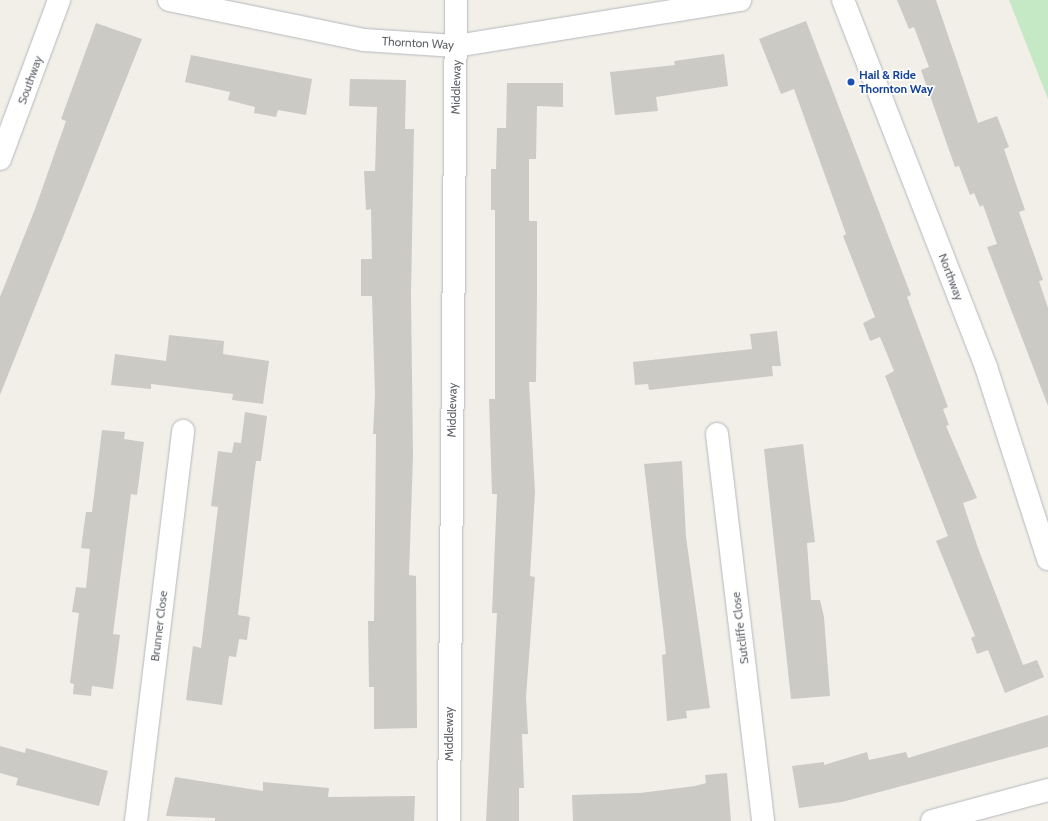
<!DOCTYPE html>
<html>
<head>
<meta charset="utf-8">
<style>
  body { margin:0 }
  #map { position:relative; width:1048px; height:821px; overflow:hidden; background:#f1efe8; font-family:Cabin,sans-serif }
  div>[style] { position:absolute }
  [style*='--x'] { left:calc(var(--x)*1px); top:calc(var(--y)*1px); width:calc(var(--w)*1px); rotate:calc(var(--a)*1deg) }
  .green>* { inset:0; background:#c5e8c5 }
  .building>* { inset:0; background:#cccac5 }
  .roads { filter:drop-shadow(0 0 1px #b5b8bc) drop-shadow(0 0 1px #b5b8bc) }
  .minor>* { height:22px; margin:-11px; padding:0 11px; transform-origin:11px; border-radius:11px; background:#fff }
  .dots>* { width:11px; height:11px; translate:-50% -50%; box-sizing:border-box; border:2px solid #fff; border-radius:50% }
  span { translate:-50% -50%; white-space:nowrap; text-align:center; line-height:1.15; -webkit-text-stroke:3px #fff; paint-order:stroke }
  .street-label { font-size:12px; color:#5f6368 }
  .transit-label { font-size:12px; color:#164399; font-weight:700 }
  .left { translate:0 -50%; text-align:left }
</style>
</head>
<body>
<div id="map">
  <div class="green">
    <div style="clip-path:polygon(1009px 0,1048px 0,1048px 99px)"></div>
  </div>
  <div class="building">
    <div style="clip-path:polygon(897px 0,936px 0,978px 123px,997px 116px,1009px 147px,1004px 149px,1025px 210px,1019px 212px,1043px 280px,1039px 281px,1048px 308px,1048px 406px,987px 247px,997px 244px,983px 205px,980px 207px,974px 193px,970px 195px,959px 166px,955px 167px,921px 70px,929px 67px,914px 27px,909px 29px)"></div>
    <div style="clip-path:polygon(806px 21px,911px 295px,907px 297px,948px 407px,943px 409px,949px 425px,946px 426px,977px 498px,963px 503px,978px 548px,1023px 665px,1037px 660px,1044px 677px,1005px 693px,988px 650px,977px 654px,971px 638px,975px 636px,936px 541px,948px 536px,885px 376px,894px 371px,880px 337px,870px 341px,863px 323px,875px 317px,843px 236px,846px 234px,794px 89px,781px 94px,759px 39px)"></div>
    <div style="clip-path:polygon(96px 23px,142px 39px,0 395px,0 297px,35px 209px,66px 121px,61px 119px)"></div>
    <div style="clip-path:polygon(724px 54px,728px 86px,656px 97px,658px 111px,615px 115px,610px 72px,675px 65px,674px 61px)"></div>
    <div style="clip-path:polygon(191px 55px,312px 79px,306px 115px,278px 110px,276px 117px,254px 113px,255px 107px,228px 100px,230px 92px,185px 82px)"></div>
    <div style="clip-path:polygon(350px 79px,406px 80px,405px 129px,414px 129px,411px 295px,413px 456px,409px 575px,416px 576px,417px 728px,374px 729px,374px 687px,369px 687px,368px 621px,374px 621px,376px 434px,373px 434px,375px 395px,372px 296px,361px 296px,361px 259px,372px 259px,371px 209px,366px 210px,364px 171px,375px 171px,377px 107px,349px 106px)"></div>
    <div style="clip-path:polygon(507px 83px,563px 83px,563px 107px,537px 106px,536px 159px,529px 159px,529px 221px,537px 221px,537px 295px,536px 382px,529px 382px,535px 492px,530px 576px,535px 577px,526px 697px,528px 734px,522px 734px,524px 788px,519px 788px,519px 821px,486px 821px,497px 613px,492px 613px,497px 494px,492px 494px,489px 399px,495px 399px,495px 210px,491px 210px,491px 169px,496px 169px,497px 128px,506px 128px)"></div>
    <div style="clip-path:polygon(777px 331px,781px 366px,772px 366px,773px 376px,649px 390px,648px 384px,635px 385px,633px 362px,752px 349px,750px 334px)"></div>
    <div style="clip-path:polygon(169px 335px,224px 341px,223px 354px,269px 361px,263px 404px,232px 400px,233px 394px,151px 384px,151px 389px,111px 385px,115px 354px,166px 361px)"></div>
    <div style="clip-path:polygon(245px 412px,267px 416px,261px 461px,256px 461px,253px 484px,238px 615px,250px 617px,247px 640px,239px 639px,236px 657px,229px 656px,222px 705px,186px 700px,193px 646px,201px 648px,218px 507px,211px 506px,218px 451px,232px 453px,234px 442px,241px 443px)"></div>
    <div style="clip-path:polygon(102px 430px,125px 432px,124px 439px,144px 442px,137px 495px,131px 494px,113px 634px,120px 635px,113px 689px,92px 686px,91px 696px,73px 694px,74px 684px,70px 683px,79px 613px,72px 612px,76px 587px,86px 588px,90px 549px,81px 548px,86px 512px,92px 512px)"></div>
    <div style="clip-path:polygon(803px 444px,815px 542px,807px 543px,811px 600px,820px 600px,824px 617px,830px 696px,791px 699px,764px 449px)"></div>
    <div style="clip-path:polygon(682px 461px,686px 537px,710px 708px,686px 711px,687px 718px,667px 721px,662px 655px,666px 654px,644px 464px)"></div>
    <div style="clip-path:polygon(1048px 715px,1048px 747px,842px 802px,799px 808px,792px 766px,824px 762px,824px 765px,867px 752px,869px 760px,906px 752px,908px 758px)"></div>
    <div style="clip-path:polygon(0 746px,25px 753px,26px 748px,108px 771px,99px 806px,16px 785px,18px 778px,0 773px)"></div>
    <div style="clip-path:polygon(727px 773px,731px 821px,573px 821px,572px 795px,640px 793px,695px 786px,706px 783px,705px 775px)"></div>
    <div style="clip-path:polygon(175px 777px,263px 791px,263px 782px,329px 788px,328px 797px,415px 796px,414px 821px,215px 821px,215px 818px,166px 816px)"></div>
  </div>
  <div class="roads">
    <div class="minor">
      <div style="--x:169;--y:0;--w:199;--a:11.6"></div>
      <div style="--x:364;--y:40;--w:92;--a:3.7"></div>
      <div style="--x:456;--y:46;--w:288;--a:-9.2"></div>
      <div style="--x:843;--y:0;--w:394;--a:68.7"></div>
      <div style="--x:986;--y:367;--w:202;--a:72.1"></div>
      <div style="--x:0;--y:159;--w:170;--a:-69.6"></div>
      <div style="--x:717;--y:434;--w:390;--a:83.2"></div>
      <div style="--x:136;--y:821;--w:393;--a:-83.1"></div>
      <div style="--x:449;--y:821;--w:821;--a:-89.51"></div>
      <div style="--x:932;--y:821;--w:120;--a:-15"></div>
    </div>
  </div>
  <div class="dots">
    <div style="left:851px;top:82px;background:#1a4fb4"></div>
  </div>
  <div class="street-label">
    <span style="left:418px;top:43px;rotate:3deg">Thornton Way</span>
    <span style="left:30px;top:80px;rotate:-70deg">Southway</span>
    <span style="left:456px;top:87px;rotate:-89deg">Middleway</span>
    <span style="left:951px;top:277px;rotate:69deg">Northway</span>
    <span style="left:452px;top:410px;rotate:-89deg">Middleway</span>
    <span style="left:159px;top:626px;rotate:-83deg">Brunner Close</span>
    <span style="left:740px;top:628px;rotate:-97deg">Sutcliffe Close</span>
    <span style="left:449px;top:734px;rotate:-90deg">Middleway</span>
  </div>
  <div class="transit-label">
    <span class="left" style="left:859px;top:82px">Hail &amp; Ride<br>Thornton Way</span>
  </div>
</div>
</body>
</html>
